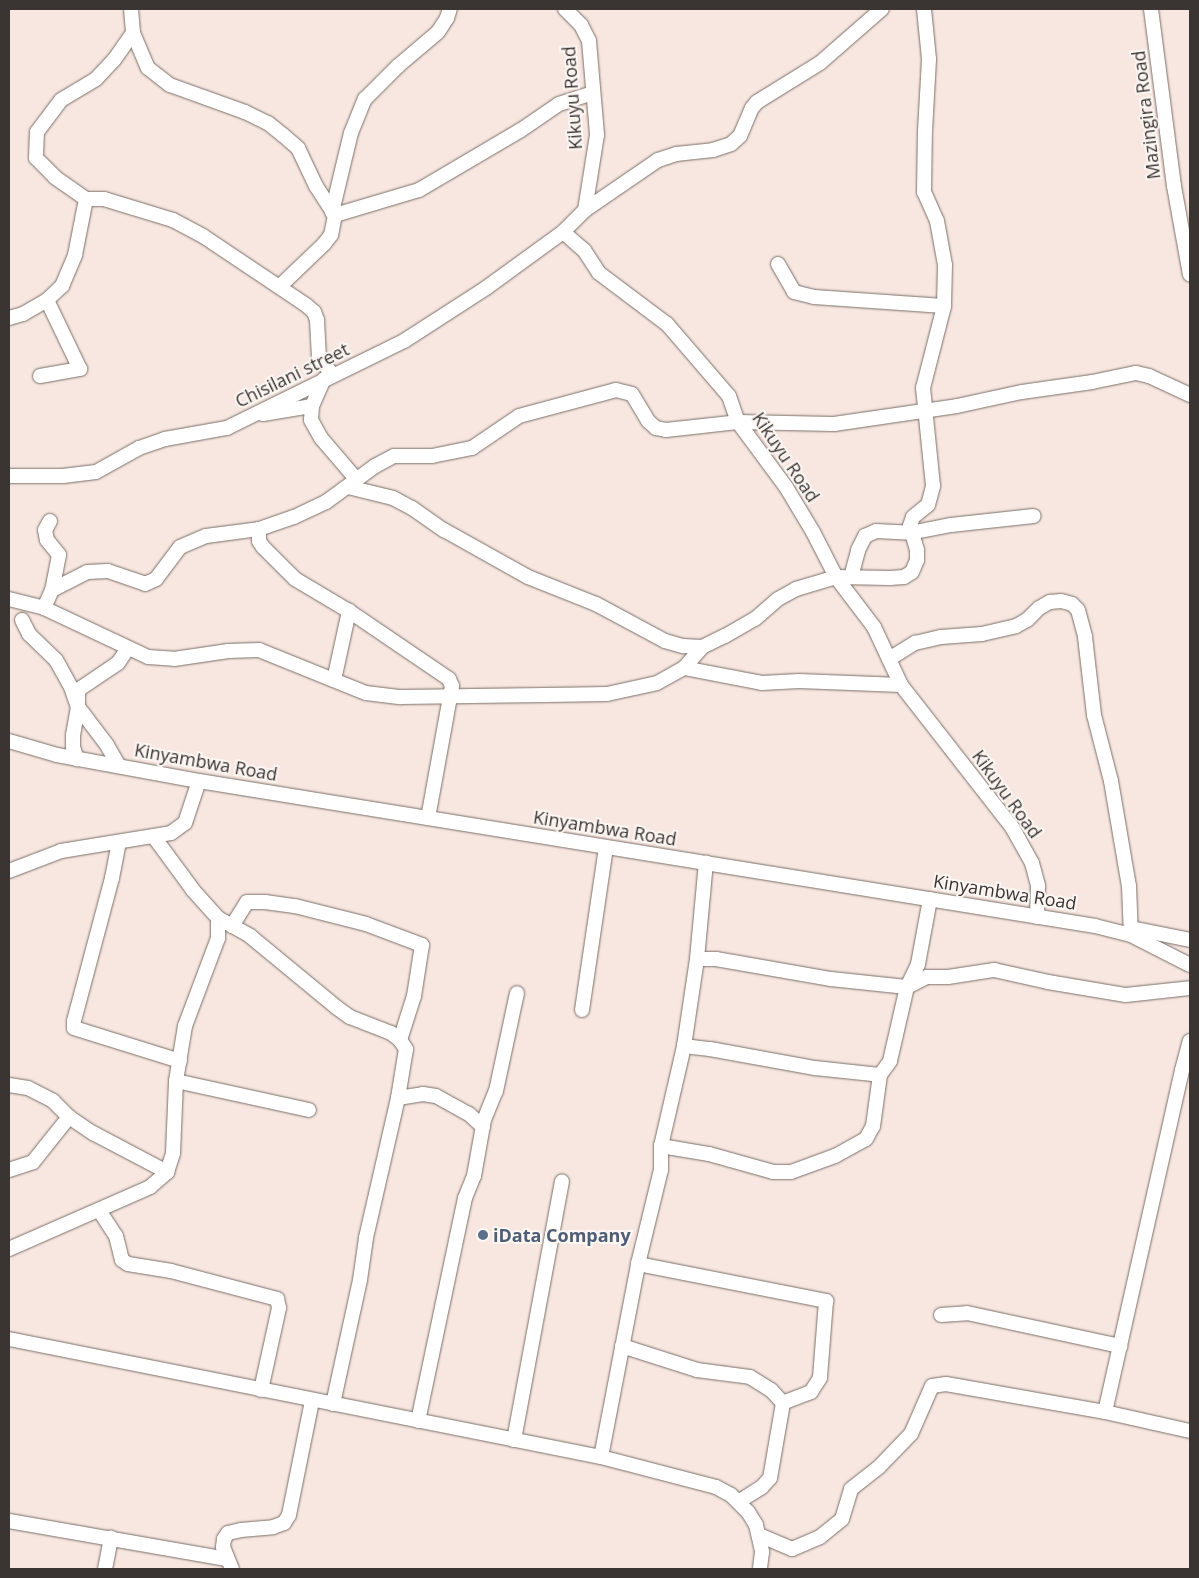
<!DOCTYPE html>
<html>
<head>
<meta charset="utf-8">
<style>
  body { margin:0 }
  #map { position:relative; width:1199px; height:1578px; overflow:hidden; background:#f7e7e0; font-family:"Open Sans",sans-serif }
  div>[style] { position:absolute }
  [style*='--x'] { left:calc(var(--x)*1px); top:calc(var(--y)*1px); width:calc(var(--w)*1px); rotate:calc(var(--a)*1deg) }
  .roads { filter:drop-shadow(0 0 1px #7b6e67) drop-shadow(0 0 1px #7b6e67) }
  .minor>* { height:14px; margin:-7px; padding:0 7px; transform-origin:7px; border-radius:7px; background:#fff }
  .dots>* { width:14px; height:14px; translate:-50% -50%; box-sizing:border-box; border:2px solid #fdf7f4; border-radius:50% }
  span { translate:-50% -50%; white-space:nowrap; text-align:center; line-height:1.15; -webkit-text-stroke:4px #fdf7f4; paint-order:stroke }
  .street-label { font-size:18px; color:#3a3532 }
  .service-label { font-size:18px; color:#4e5e75; font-weight:700 }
  .left { translate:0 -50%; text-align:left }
  .frame { position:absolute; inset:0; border:10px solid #3a3532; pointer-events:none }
</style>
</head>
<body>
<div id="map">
  <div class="roads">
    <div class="minor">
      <div style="--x:131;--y:9;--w:24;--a:85"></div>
      <div style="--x:133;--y:33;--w:38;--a:67"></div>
      <div style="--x:148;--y:68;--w:28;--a:38"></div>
      <div style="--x:170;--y:85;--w:80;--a:19.8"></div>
      <div style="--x:245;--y:112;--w:25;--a:26"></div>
      <div style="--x:268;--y:123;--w:19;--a:39"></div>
      <div style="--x:283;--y:135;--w:20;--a:41"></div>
      <div style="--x:298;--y:148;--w:42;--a:64.7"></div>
      <div style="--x:316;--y:186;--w:35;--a:57"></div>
      <div style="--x:335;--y:215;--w:20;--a:101"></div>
      <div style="--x:331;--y:235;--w:11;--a:128"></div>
      <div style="--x:324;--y:244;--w:61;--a:136.3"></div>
      <div style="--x:565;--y:9;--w:23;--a:45"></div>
      <div style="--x:581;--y:25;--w:18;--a:63"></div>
      <div style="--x:589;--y:41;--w:94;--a:85.1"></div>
      <div style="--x:597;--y:135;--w:76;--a:99.1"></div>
      <div style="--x:585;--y:210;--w:31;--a:135"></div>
      <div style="--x:563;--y:232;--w:28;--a:41"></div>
      <div style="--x:584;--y:250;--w:27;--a:57"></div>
      <div style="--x:599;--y:273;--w:85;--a:36.9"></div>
      <div style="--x:667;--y:324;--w:95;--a:49.3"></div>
      <div style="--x:729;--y:396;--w:28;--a:71"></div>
      <div style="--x:738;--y:422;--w:81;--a:53.6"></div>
      <div style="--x:786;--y:487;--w:52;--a:59"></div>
      <div style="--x:813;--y:532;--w:51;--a:62.9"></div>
      <div style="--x:836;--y:577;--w:63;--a:52.8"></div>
      <div style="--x:874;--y:627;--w:64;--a:65"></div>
      <div style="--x:901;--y:685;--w:180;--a:52"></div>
      <div style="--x:1012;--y:827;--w:41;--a:60.9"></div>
      <div style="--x:1032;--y:863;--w:24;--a:75"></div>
      <div style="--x:1038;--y:886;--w:31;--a:92"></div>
      <div style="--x:1151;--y:9;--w:178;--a:82.6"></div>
      <div style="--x:1174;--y:186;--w:90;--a:79.8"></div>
      <div style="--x:86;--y:199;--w:18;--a:0"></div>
      <div style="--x:104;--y:199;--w:72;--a:16.9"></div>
      <div style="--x:173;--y:220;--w:34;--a:28"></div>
      <div style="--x:203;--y:236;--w:124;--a:33.8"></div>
      <div style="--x:306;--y:305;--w:11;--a:41"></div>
      <div style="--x:314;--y:312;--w:9;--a:69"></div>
      <div style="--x:317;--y:320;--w:38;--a:87"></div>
      <div style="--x:319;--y:358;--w:22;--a:51"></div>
      <div style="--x:585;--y:210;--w:88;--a:-34.4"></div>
      <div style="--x:658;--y:160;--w:19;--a:-18"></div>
      <div style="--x:676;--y:154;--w:37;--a:-6"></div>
      <div style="--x:713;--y:150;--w:19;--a:-18"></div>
      <div style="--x:731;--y:144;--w:12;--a:-42"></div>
      <div style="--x:740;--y:136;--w:30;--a:-67"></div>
      <div style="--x:752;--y:108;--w:8;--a:-50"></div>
      <div style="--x:757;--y:102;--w:74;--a:-31.8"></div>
      <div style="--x:820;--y:63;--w:82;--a:-41.1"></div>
      <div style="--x:332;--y:212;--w:81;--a:-76.5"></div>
      <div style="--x:351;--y:133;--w:37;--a:-68"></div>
      <div style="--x:365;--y:99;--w:47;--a:-45"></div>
      <div style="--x:398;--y:66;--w:52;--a:-40.4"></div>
      <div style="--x:438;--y:32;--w:17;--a:-57"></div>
      <div style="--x:447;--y:18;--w:9;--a:-72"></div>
      <div style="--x:335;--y:215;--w:88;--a:-16.6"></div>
      <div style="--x:419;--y:190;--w:118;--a:-30.5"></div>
      <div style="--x:521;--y:130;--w:46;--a:-34.4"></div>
      <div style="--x:559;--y:104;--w:36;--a:-18"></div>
      <div style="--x:778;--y:264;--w:32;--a:60"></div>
      <div style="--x:794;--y:292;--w:21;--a:14"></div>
      <div style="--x:814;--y:297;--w:130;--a:4"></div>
      <div style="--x:9;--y:318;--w:15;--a:-16"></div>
      <div style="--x:23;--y:314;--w:28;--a:-30"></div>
      <div style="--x:40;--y:376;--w:41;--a:-9.9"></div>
      <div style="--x:80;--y:369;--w:76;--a:-115.6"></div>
      <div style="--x:47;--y:300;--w:21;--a:-43"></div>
      <div style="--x:62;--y:286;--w:34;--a:-67"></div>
      <div style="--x:75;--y:255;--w:57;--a:-78.9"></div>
      <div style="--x:86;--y:199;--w:38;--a:-145"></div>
      <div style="--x:55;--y:177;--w:27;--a:-135"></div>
      <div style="--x:36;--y:158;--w:26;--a:-88"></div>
      <div style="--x:37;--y:132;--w:40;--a:-53"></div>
      <div style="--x:61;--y:100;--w:41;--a:-31"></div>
      <div style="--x:96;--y:79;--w:26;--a:-47"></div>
      <div style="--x:114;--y:60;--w:33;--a:-55"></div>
      <div style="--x:324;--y:379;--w:30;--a:114"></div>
      <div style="--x:312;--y:406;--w:14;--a:94"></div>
      <div style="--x:311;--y:420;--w:21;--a:61"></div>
      <div style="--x:321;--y:438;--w:55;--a:49.4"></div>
      <div style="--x:263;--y:414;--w:50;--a:-9.3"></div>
      <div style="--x:9;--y:476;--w:54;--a:0"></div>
      <div style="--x:63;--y:476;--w:33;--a:-7"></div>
      <div style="--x:96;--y:472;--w:49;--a:-29.2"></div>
      <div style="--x:139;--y:448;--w:28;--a:-19"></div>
      <div style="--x:165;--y:439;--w:63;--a:-10.1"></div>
      <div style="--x:227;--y:428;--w:197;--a:-26.2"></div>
      <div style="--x:404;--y:341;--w:98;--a:-32.9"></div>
      <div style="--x:486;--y:288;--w:95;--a:-36"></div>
      <div style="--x:348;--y:487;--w:46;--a:13.7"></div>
      <div style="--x:393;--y:498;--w:21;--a:28"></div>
      <div style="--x:412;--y:508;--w:39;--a:35"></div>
      <div style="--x:444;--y:530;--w:96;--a:29.2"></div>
      <div style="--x:528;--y:577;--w:73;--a:21.7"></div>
      <div style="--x:596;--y:604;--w:78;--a:28.2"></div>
      <div style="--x:665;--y:641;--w:19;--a:16"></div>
      <div style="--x:683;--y:646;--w:19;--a:3"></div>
      <div style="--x:702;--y:647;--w:25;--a:-26"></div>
      <div style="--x:725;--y:636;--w:34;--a:-30"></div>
      <div style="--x:755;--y:619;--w:30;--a:-41"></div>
      <div style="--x:778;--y:599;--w:21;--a:-29"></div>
      <div style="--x:796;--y:589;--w:42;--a:-16.7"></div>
      <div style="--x:836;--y:577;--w:54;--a:1.1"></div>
      <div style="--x:890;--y:578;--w:14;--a:-4"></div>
      <div style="--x:904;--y:577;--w:9;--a:-32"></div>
      <div style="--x:912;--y:572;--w:13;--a:-67"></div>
      <div style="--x:917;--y:560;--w:10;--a:-90"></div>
      <div style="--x:917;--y:550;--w:25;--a:-106"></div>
      <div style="--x:910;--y:526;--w:9;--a:-72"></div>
      <div style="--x:913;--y:517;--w:19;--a:-39"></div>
      <div style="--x:928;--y:505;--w:20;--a:-75"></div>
      <div style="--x:933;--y:486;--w:99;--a:-95.8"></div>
      <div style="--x:923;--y:388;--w:85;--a:-75.6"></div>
      <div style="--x:944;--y:306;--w:41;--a:-88.6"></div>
      <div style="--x:945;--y:265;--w:45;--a:-100.3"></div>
      <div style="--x:937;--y:221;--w:32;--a:-114"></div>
      <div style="--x:924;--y:192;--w:61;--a:-89.1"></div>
      <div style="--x:925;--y:131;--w:72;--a:-86.8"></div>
      <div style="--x:929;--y:59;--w:50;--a:-95.7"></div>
      <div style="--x:50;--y:521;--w:10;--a:119"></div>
      <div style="--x:45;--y:530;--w:10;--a:79"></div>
      <div style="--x:47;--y:540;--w:19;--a:51"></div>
      <div style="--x:59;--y:555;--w:36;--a:101"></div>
      <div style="--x:259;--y:529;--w:12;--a:90"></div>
      <div style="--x:259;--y:541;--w:7;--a:56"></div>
      <div style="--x:263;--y:547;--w:45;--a:45"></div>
      <div style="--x:295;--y:579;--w:63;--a:30.7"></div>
      <div style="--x:349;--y:611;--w:121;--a:34.2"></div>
      <div style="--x:449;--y:679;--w:8;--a:67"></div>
      <div style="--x:452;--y:686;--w:134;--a:100.3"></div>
      <div style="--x:851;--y:577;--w:28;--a:-75"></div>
      <div style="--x:858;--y:550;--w:16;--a:-63"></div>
      <div style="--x:865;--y:536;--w:12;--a:-24"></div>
      <div style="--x:876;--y:531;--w:34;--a:3"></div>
      <div style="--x:910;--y:533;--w:42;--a:-11"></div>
      <div style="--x:951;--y:525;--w:83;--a:-6.2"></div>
      <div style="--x:9;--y:599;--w:36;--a:14"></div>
      <div style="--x:44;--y:608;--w:115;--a:25.2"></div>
      <div style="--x:148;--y:657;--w:26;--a:4"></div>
      <div style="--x:174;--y:659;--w:55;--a:-8.4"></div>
      <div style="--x:228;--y:651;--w:31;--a:-2"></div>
      <div style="--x:259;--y:650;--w:115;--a:21.9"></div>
      <div style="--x:366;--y:693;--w:35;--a:7"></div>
      <div style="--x:401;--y:697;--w:206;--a:-0.8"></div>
      <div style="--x:607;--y:694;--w:51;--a:-12.4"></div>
      <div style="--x:657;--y:683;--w:31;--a:-29"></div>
      <div style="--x:684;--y:668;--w:28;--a:-49"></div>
      <div style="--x:44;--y:608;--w:20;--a:-66"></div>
      <div style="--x:52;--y:590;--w:39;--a:-27"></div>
      <div style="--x:87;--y:572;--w:21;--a:-3"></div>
      <div style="--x:108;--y:571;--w:39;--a:19"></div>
      <div style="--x:145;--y:584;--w:12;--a:-24"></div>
      <div style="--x:156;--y:579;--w:40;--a:-53"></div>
      <div style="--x:180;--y:547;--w:28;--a:-23"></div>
      <div style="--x:206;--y:536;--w:53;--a:-7.5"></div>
      <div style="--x:259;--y:529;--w:37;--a:-19"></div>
      <div style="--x:294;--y:517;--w:35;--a:-25"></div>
      <div style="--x:326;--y:502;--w:61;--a:-36.3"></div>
      <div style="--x:375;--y:466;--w:21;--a:-28"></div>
      <div style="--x:394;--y:456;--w:38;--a:0"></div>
      <div style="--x:432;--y:456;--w:41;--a:-11.3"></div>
      <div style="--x:472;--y:448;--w:57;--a:-34.2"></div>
      <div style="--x:519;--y:416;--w:100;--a:-15"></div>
      <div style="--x:616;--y:390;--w:16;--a:14"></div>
      <div style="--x:632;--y:394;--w:31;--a:59"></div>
      <div style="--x:648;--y:421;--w:11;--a:41"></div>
      <div style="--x:656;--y:428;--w:10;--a:11"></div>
      <div style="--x:666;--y:430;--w:72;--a:-6.3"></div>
      <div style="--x:738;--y:422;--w:96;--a:1.2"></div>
      <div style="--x:834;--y:424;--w:124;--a:-8.3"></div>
      <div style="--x:957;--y:406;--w:66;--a:-12.2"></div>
      <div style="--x:1022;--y:392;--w:71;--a:-8.1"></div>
      <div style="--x:1092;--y:382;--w:45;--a:-11.6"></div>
      <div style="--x:1136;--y:373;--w:13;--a:13"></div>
      <div style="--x:1149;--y:376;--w:45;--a:24.9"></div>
      <div style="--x:22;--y:620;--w:16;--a:63"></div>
      <div style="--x:29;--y:634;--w:37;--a:44"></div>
      <div style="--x:56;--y:660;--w:31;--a:61"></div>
      <div style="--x:71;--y:687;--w:21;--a:71"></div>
      <div style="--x:78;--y:707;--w:28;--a:100"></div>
      <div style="--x:73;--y:735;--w:12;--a:90"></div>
      <div style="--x:73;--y:747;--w:13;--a:72"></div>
      <div style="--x:889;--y:659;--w:31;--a:-32"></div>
      <div style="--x:915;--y:643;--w:27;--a:-13"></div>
      <div style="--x:941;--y:637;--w:41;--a:-4.2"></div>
      <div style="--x:982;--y:634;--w:35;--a:-13"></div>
      <div style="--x:1016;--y:626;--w:13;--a:-29"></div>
      <div style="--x:1027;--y:620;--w:17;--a:-45"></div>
      <div style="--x:1039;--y:608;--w:13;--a:-29"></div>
      <div style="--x:1050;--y:602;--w:11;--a:-5"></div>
      <div style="--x:1061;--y:601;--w:11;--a:15"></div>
      <div style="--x:1072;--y:604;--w:8;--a:45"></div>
      <div style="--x:1078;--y:610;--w:28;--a:75"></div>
      <div style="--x:1085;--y:637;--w:79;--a:83.4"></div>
      <div style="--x:1094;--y:715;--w:68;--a:75.6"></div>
      <div style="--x:1111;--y:781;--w:107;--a:80.3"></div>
      <div style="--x:1129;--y:886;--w:49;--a:87.7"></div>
      <div style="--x:684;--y:668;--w:79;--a:10.9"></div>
      <div style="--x:762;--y:683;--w:37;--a:-3"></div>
      <div style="--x:799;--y:681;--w:102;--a:2.2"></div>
      <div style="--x:334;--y:680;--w:71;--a:-77.7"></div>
      <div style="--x:9;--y:741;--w:50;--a:16.3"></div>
      <div style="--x:57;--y:755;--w:144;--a:10.4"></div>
      <div style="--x:199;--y:781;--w:908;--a:9.19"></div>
      <div style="--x:1095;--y:926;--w:37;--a:14"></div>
      <div style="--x:1131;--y:935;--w:66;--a:27"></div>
      <div style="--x:119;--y:766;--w:24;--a:-120"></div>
      <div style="--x:107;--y:745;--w:48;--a:-127.3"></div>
      <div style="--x:78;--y:707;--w:17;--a:-90"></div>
      <div style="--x:78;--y:690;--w:48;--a:-34"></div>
      <div style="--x:118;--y:663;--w:18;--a:-56"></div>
      <div style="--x:119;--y:842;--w:37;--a:101"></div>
      <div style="--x:112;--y:878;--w:148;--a:104.9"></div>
      <div style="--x:74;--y:1021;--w:7;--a:90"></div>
      <div style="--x:74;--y:1028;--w:111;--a:17.3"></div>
      <div style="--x:9;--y:871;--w:56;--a:-21"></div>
      <div style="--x:61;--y:851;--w:111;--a:-9.3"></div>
      <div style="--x:171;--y:833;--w:17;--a:-36"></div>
      <div style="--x:185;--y:823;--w:44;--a:-71.6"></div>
      <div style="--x:218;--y:918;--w:37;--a:29"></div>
      <div style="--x:250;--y:936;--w:112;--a:39.5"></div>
      <div style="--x:336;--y:1007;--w:17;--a:36"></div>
      <div style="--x:350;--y:1017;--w:44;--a:21.3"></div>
      <div style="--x:391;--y:1033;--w:11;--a:38"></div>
      <div style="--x:400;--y:1040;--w:11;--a:56"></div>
      <div style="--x:406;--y:1049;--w:50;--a:99.3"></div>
      <div style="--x:398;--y:1098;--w:144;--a:102.9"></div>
      <div style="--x:366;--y:1238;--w:42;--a:98.1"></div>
      <div style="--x:360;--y:1280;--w:127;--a:102.3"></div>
      <div style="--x:232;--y:926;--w:28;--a:-58"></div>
      <div style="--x:247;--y:902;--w:18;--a:0"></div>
      <div style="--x:265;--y:902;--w:30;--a:8"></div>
      <div style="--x:295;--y:906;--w:73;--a:14.2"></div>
      <div style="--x:366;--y:924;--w:60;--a:20.6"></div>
      <div style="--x:422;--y:945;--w:52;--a:98.9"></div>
      <div style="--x:414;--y:996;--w:46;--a:107.7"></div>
      <div style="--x:1131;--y:928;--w:60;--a:11.5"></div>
      <div style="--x:697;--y:959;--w:19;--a:0"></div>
      <div style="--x:716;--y:959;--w:117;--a:9.9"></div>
      <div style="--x:831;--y:979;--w:76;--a:6"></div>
      <div style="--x:907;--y:987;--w:22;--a:-27"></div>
      <div style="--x:927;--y:977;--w:21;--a:0"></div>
      <div style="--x:948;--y:977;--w:47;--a:-8.7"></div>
      <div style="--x:994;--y:970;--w:55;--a:12.5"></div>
      <div style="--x:1048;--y:982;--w:79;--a:9.5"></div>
      <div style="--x:1126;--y:995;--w:64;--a:-6.2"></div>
      <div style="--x:582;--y:1010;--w:164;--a:-81.6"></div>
      <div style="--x:684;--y:1046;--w:26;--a:7"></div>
      <div style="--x:710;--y:1049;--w:107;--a:10.3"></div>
      <div style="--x:815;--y:1068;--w:65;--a:6.1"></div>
      <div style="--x:880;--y:1075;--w:17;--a:-54"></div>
      <div style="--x:890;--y:1061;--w:76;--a:-77.1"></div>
      <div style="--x:907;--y:987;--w:25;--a:-64"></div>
      <div style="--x:918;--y:964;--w:66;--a:-79.5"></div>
      <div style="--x:176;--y:1081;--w:136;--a:12.3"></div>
      <div style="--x:9;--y:1085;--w:19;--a:9"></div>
      <div style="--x:28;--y:1088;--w:28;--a:27"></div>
      <div style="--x:53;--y:1101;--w:23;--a:45"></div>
      <div style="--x:69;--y:1117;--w:29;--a:34"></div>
      <div style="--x:93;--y:1133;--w:84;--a:27.8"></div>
      <div style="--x:398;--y:1098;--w:25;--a:-9"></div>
      <div style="--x:423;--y:1094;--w:13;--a:9"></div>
      <div style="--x:436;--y:1096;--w:38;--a:29"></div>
      <div style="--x:469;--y:1114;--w:19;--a:43"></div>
      <div style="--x:661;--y:1146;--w:49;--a:9.5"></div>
      <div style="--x:709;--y:1154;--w:66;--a:15.7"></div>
      <div style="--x:773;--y:1172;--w:18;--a:0"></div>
      <div style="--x:791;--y:1172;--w:47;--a:-20"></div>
      <div style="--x:835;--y:1156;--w:35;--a:-29"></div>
      <div style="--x:866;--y:1139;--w:15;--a:-62"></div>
      <div style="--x:873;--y:1126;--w:51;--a:-82.2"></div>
      <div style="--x:9;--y:1170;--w:25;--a:-18"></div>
      <div style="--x:33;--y:1162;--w:58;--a:-51.3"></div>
      <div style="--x:99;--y:1210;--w:31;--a:57"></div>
      <div style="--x:116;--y:1236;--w:25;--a:76"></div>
      <div style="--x:122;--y:1260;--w:7;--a:34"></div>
      <div style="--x:128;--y:1264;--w:44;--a:9.2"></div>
      <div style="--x:171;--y:1271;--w:110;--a:14.8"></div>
      <div style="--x:277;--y:1299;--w:9;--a:77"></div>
      <div style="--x:279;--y:1308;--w:84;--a:102.4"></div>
      <div style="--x:9;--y:1249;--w:154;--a:-23.7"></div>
      <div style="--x:150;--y:1187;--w:23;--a:-41"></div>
      <div style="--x:167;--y:1172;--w:20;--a:-72"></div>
      <div style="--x:173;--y:1153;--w:72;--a:-87.6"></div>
      <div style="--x:176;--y:1081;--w:56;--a:-80.7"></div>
      <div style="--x:185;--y:1026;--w:94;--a:-69.4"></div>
      <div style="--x:218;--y:938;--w:20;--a:-90"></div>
      <div style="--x:218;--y:918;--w:38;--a:-132"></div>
      <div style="--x:193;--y:890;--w:66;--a:-126.3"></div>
      <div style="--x:638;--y:1264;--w:192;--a:11.1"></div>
      <div style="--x:826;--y:1301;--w:77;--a:94.5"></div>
      <div style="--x:820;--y:1378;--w:17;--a:123"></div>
      <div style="--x:811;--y:1392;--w:30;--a:159"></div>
      <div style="--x:941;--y:1315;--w:26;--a:-4"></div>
      <div style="--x:967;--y:1313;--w:157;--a:12.2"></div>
      <div style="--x:9;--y:1339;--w:604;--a:11.27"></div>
      <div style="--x:601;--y:1457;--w:119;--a:14.6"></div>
      <div style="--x:716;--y:1487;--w:17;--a:28"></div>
      <div style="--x:731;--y:1495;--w:24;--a:45"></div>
      <div style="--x:748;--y:1512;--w:15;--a:58"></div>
      <div style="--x:756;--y:1525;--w:28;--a:77"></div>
      <div style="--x:762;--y:1552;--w:17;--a:97"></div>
      <div style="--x:622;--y:1346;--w:79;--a:17.7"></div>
      <div style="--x:697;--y:1370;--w:53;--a:7.5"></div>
      <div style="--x:750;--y:1377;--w:25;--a:32"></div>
      <div style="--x:771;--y:1390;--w:18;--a:47"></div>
      <div style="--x:783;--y:1403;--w:76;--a:99.8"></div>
      <div style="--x:770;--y:1478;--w:12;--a:132"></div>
      <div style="--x:762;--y:1487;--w:28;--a:148"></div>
      <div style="--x:1105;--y:1412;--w:351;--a:-77.3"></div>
      <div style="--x:1182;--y:1070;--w:30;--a:-75"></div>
      <div style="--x:418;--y:1421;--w:228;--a:-78.1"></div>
      <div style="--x:465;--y:1198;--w:24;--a:-68"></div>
      <div style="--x:474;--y:1176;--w:57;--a:-79.9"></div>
      <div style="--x:484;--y:1120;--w:31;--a:-68"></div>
      <div style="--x:496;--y:1091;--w:100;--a:-77.9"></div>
      <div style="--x:514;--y:1440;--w:263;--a:-79.5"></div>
      <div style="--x:601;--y:1457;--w:197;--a:-79.1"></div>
      <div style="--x:638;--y:1264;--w:97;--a:-76.3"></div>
      <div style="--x:661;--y:1170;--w:24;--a:-90"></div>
      <div style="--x:661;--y:1146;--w:103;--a:-77"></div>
      <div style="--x:684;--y:1046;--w:88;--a:-81.5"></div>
      <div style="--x:697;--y:959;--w:97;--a:-84.7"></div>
      <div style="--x:9;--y:1521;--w:221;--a:9.9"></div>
      <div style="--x:759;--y:1535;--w:36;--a:23"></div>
      <div style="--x:792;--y:1549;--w:30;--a:-23"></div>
      <div style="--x:820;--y:1537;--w:28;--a:-39"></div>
      <div style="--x:842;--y:1519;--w:31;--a:-73"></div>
      <div style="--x:851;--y:1489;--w:36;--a:-38"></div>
      <div style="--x:879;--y:1467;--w:46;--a:-45.9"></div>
      <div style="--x:911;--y:1434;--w:52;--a:-66.4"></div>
      <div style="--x:932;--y:1386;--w:14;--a:-8"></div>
      <div style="--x:946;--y:1384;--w:161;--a:10"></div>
      <div style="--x:1105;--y:1412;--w:87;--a:12.6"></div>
      <div style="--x:105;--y:1569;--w:32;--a:-79"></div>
      <div style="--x:232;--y:1569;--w:24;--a:-112"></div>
      <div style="--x:223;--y:1547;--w:8;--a:-83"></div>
      <div style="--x:224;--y:1539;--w:7;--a:-56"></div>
      <div style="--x:228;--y:1533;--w:13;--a:-13"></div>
      <div style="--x:241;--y:1530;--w:32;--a:-5"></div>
      <div style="--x:273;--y:1527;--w:12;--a:-20"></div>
      <div style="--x:284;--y:1523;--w:9;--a:-58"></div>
      <div style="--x:289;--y:1515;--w:116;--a:-78.6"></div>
    </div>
  </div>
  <div class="dots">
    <div style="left:483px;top:1235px;background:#5c6f8a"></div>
  </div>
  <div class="street-label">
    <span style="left:572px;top:98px;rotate:-94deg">Kikuyu Road</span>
    <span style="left:1146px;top:115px;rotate:-97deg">Mazingira Road</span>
    <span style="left:292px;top:375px;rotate:-26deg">Chisilani street</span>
    <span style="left:786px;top:457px;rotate:56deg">Kikuyu Road</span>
    <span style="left:206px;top:762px;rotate:10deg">Kinyambwa Road</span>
    <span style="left:1007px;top:794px;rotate:54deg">Kikuyu Road</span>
    <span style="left:605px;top:828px;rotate:9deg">Kinyambwa Road</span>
    <span style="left:1005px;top:892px;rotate:9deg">Kinyambwa Road</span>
  </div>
  <div class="service-label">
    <span class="left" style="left:493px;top:1235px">iData Company</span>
  </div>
  <div class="frame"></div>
</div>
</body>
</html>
